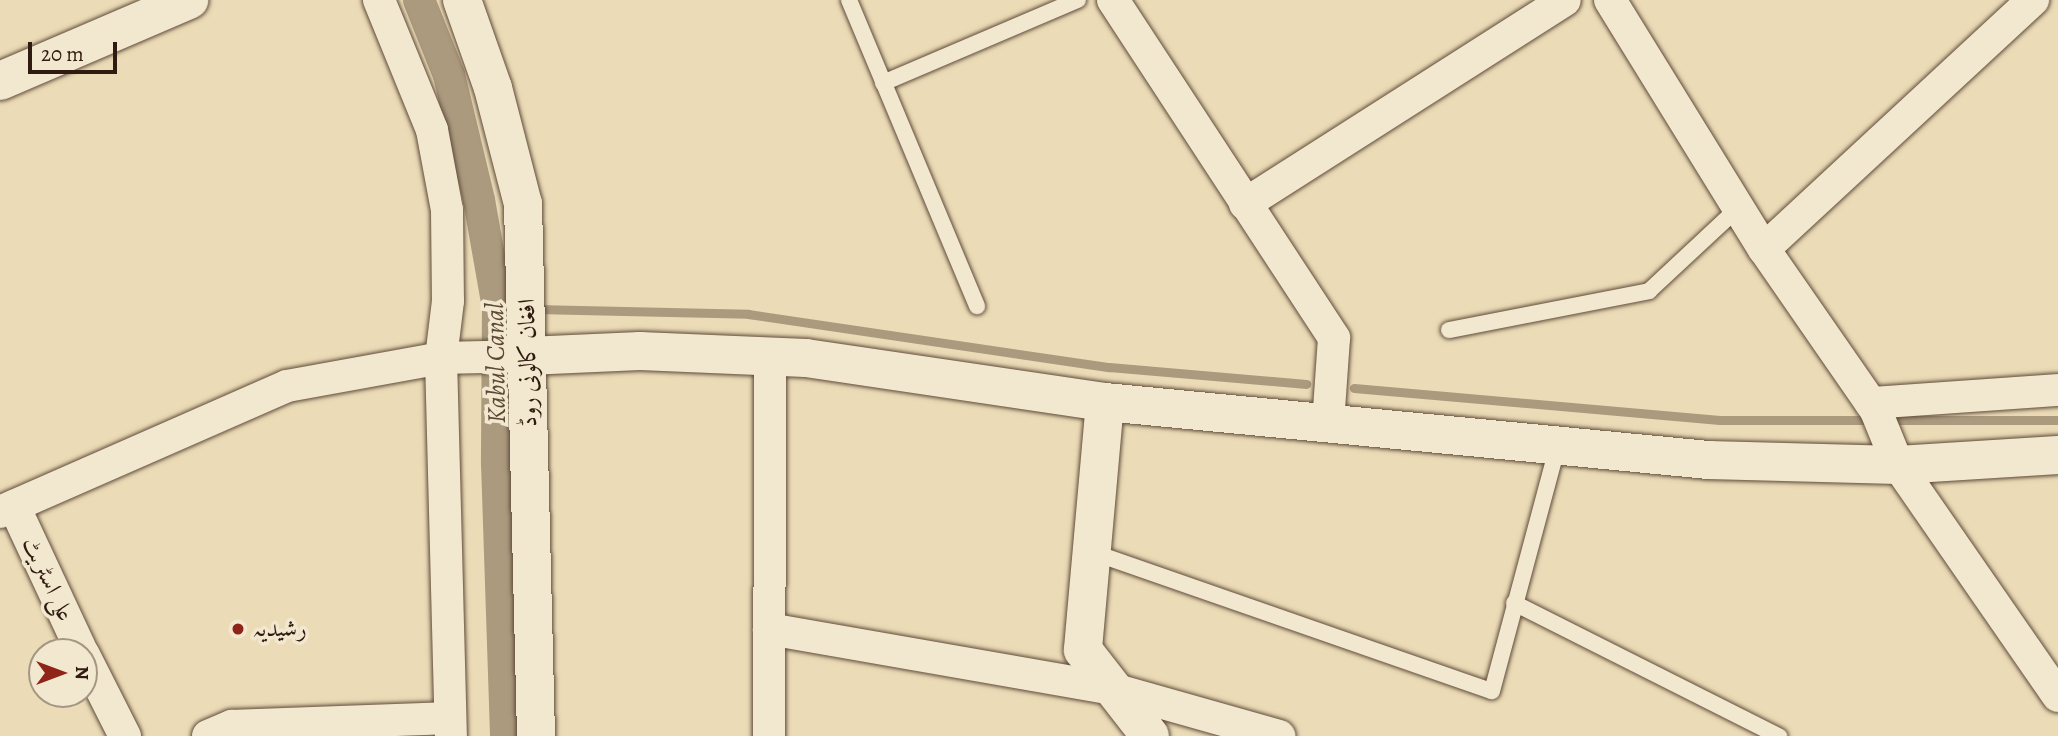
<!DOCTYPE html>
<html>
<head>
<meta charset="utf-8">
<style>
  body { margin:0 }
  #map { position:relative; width:2058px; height:736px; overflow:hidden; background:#ebdbb6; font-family:Alegreya,Amiri,serif }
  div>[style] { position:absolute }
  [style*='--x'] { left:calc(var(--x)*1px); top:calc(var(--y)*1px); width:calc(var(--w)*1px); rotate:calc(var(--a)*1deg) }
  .stream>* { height:9px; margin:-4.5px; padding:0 4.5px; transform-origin:4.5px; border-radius:4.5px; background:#ab9a7e }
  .canal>* { height:32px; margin:-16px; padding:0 16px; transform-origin:16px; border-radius:16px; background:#ab9a7e }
  .roads { filter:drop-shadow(0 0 2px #5f4b3a) drop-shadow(0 0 2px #5f4b3a) }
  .service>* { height:16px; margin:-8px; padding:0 8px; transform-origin:8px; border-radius:8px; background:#f2e8d0 }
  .minor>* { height:32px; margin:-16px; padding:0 16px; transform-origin:16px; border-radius:16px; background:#f2e8d0 }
  .tertiary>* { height:38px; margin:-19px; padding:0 19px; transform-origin:19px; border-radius:19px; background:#f2e8d0 }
  .secondary>* { height:38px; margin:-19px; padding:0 19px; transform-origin:19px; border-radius:19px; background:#f2e8d0 }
  .dots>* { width:19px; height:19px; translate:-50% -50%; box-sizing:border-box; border:4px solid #f2e8d0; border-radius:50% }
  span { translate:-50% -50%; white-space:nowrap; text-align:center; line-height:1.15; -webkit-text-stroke:7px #f2e8d0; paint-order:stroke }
  .street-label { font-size:24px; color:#301b10 }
  .poi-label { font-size:24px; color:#301b10 }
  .left { translate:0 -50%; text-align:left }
  .water-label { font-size:26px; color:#5b4736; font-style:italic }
  .north { position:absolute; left:28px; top:638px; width:70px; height:70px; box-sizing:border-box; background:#f2e8d0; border:2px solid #a49683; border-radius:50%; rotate:90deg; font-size:19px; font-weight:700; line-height:28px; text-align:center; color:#301b10 }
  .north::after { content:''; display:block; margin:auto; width:24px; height:32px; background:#8f2418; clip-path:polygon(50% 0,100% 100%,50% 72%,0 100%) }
  .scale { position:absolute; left:28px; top:42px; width:89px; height:32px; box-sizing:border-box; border:4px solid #301b10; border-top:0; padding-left:9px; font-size:21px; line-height:24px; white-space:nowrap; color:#301b10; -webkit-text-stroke:5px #f2e8d0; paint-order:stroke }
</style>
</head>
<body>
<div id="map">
  <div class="stream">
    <div style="--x:498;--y:308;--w:20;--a:0"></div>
    <div style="--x:535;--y:309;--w:213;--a:1.3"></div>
    <div style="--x:748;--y:314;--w:365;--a:8.4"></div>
    <div style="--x:1109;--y:367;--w:198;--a:4.9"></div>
    <div style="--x:1354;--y:388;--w:367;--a:5"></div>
    <div style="--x:1720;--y:420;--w:338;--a:0"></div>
  </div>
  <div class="canal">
    <div style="--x:419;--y:0;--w:81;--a:68.2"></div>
    <div style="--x:449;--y:75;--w:129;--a:76.5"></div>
    <div style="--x:479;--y:200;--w:110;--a:80"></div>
    <div style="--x:498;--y:308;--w:155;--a:90.4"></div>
    <div style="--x:497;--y:463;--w:273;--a:88.1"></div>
  </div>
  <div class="roads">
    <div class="service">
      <div style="--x:849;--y:0;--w:332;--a:67.3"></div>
      <div style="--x:883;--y:83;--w:212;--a:-23.1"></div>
      <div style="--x:1449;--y:330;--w:204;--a:-11"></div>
      <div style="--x:1649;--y:291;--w:122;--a:-43"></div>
      <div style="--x:1092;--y:552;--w:423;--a:19.2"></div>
      <div style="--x:1492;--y:691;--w:256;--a:-75"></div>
      <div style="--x:1514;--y:603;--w:297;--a:26.7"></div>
    </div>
    <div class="minor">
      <div style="--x:379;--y:0;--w:140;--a:67.8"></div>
      <div style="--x:432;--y:130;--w:81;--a:79.4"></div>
      <div style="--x:447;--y:210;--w:91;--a:89.4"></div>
      <div style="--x:448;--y:301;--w:57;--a:97"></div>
      <div style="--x:441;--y:358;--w:378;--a:88.5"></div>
      <div style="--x:1113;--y:0;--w:404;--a:56.8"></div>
      <div style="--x:1334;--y:338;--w:85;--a:94"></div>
      <div style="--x:1610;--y:0;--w:293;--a:58.3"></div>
      <div style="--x:1764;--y:249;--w:197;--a:55.3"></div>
      <div style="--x:1876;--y:411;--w:58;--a:67.8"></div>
      <div style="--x:1898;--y:465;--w:281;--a:55.3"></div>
      <div style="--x:1245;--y:204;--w:379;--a:-32.5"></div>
      <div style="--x:1764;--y:249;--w:367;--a:-42.8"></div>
      <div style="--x:1871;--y:403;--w:187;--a:-4"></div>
      <div style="--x:14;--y:506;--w:161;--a:65"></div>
      <div style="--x:0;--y:512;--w:313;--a:-23.7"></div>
      <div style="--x:287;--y:386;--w:157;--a:-10.3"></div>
      <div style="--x:441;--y:358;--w:86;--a:-1.3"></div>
      <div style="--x:769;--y:629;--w:349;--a:9.9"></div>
      <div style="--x:1113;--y:689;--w:173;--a:15.8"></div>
      <div style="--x:84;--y:655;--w:91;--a:63.2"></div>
      <div style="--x:208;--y:736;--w:26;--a:-23"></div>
      <div style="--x:232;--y:726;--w:217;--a:-2.1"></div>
      <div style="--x:769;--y:736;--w:381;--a:-89.8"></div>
    </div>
    <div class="tertiary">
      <div style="--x:527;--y:356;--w:113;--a:-2.5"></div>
      <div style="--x:640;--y:351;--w:166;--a:2.4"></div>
      <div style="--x:806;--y:358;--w:302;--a:8.4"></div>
      <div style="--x:1105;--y:402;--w:606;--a:5.49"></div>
      <div style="--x:1708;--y:460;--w:190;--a:1.5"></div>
      <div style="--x:1898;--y:465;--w:160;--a:-3.6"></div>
      <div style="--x:1105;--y:402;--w:249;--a:95.1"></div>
      <div style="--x:1083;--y:650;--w:109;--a:52.1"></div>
    </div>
    <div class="secondary">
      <div style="--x:462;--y:0;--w:93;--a:70.6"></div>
      <div style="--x:493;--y:88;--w:120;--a:75.5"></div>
      <div style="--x:523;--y:204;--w:532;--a:88.6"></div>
      <div style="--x:0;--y:81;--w:206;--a:-23.2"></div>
    </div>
  </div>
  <div class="dots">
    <div style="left:238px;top:629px;background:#8f2418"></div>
  </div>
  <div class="street-label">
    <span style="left:528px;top:363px;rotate:-91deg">افغان کالونی روڈ</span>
    <span style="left:48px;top:579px;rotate:65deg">علی اسٹریٹ</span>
  </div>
  <div class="poi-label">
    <span class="left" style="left:252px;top:629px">رشیدیہ</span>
  </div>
  <div class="water-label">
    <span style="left:496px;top:363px;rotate:-91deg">Kabul Canal</span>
  </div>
  <div class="north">N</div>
  <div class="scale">20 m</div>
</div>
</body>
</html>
